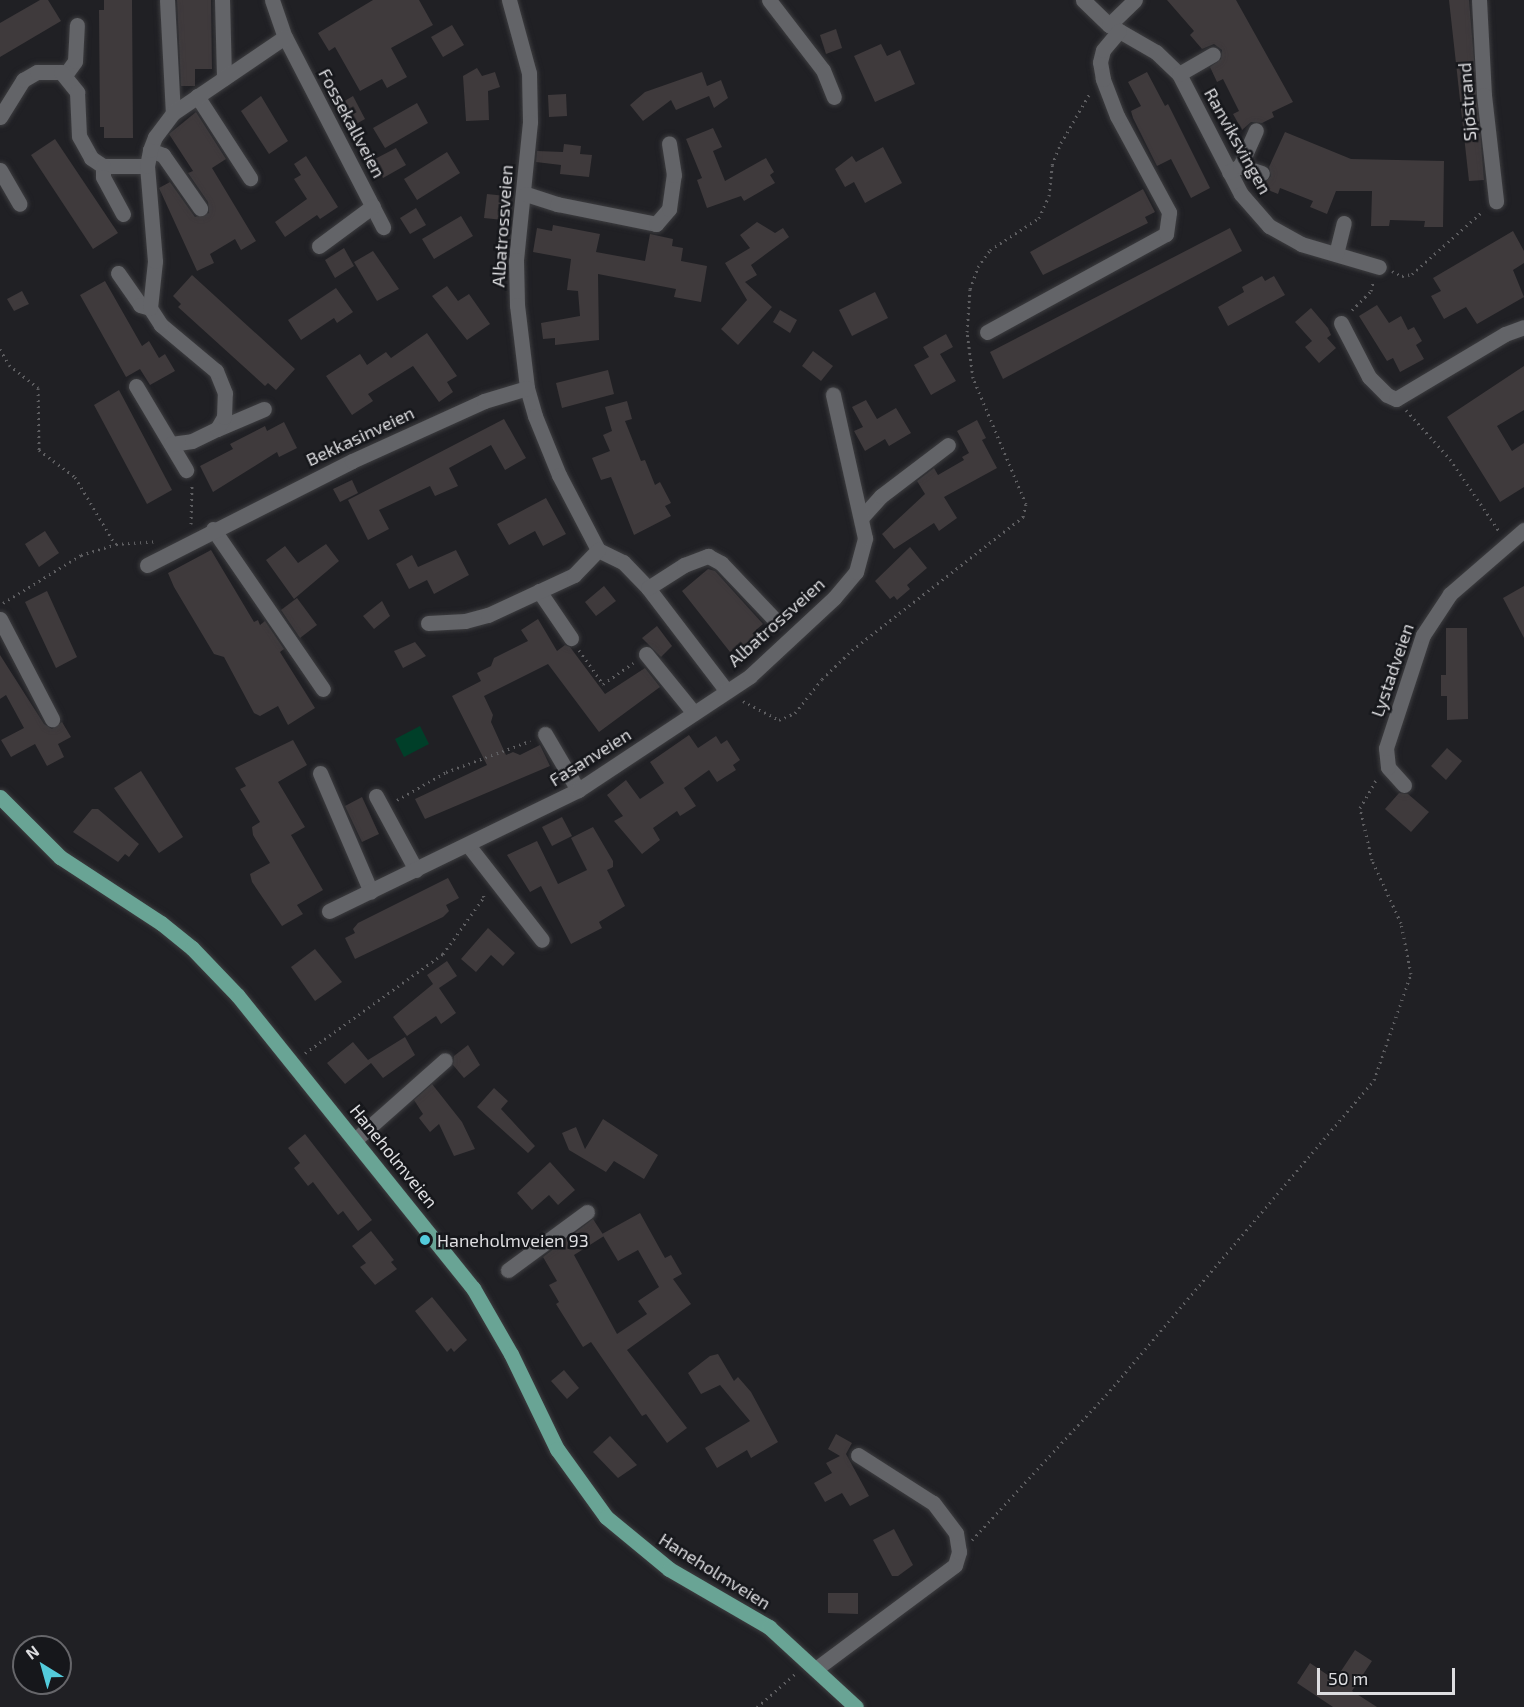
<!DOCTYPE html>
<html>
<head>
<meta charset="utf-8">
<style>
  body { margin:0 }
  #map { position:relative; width:1524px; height:1707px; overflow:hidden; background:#202024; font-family:"Exo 2",sans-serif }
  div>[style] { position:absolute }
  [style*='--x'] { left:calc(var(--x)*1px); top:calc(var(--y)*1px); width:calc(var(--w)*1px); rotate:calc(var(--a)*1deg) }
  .green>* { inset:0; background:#003f29 }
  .building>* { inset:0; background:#3f3a3c }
  .path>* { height:3px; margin-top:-1.5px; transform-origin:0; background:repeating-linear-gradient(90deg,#5e5e61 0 1.5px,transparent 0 6px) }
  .roads { filter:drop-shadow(0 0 2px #3d3d40) drop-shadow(0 0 2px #3d3d40) }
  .minor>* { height:15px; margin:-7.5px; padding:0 7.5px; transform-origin:7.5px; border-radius:7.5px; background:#636468 }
  .major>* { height:15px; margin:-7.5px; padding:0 7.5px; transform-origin:7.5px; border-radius:7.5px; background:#69a495 }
  .dots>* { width:16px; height:16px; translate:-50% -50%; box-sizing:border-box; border:3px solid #16171b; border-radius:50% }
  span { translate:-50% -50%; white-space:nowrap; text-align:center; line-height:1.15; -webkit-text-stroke:5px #16171b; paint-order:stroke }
  .street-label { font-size:18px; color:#dddde0 }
  .poi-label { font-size:18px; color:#dddde0 }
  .left { translate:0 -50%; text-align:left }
  .north { position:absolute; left:12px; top:1635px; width:60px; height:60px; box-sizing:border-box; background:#16171b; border:2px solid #66666a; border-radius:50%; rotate:323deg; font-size:16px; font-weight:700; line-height:24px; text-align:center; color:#dddde0 }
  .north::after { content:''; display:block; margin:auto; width:21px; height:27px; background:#53cbdb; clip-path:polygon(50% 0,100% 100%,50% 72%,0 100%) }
  .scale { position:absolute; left:1317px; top:1668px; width:138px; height:27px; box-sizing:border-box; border:3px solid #dddde0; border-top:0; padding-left:8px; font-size:18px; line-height:21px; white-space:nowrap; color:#dddde0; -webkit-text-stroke:4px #16171b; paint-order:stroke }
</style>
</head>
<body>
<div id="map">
  <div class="green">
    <div style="clip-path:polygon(420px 726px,429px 744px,404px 757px,395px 739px)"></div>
  </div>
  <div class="building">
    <div style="clip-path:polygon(40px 0,48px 0,61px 21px,0 57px,0 23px)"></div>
    <div style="clip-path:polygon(104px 0,132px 0,133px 138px,104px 138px,104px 127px,100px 127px,99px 10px,104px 10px)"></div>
    <div style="clip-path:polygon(177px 0,211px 0,212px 69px,195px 69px,195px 86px,181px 86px)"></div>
    <div style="clip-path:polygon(373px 0,419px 0,433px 25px,391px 48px,407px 77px,387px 88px,382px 79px,360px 91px,335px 47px,329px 51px,318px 33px)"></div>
    <div style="clip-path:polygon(1167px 0,1236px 0,1293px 102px,1272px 112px,1274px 117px,1262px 123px,1251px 122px,1242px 130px,1233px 114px,1239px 111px,1223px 79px,1217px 82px,1210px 67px,1221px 59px,1222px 50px,1214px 44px,1202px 49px,1190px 35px,1194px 31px)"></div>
    <div style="clip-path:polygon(1449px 0,1469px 0,1484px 180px,1469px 181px)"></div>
    <div style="clip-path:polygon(452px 25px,464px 45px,443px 57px,431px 37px)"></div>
    <div style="clip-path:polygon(836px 29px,842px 48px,826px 54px,820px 35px)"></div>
    <div style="clip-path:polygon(881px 44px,887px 56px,900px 50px,915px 84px,875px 102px,854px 56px)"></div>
    <div style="clip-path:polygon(477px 68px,482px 76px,495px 72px,500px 87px,488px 91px,489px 120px,466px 121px,463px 76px)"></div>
    <div style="clip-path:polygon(702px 72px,707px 86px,721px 80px,728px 98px,714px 108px,709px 96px,676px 110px,671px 100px,643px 121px,630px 105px,645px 92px)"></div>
    <div style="clip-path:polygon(1147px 72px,1165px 106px,1168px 104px,1210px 188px,1191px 198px,1171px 159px,1157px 166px,1133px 118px,1131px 111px,1141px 106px,1128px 82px)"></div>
    <div style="clip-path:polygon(566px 94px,567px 116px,549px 117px,548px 95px)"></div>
    <div style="clip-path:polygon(261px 96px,288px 141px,269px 154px,241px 111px)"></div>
    <div style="clip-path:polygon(353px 96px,365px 119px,349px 128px,336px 106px)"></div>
    <div style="clip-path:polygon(417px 103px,428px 123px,385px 148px,373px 128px)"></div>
    <div style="clip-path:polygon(196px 112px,226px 159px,212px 168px,256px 241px,241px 250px,235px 239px,210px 254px,214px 263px,197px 271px,159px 188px,170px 182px,195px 217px,209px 213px,208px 202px,188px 173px,193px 171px,169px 134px)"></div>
    <div style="clip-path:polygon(713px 128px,722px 147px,713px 151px,725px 181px,766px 158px,774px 172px,770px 175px,775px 183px,744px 201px,741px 196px,707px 208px,697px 180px,702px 178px,686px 139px)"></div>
    <div style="clip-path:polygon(1285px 132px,1351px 159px,1444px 161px,1443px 227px,1424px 227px,1425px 221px,1390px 220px,1389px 226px,1371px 226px,1372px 191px,1336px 191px,1327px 214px,1310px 207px,1313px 201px,1280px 188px,1278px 194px,1261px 187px,1271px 176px,1269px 167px)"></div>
    <div style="clip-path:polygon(55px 139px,118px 233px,93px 249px,31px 155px)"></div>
    <div style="clip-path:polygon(564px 144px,581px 146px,580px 154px,592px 155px,589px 177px,560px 174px,561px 165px,536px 162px,537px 151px,563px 152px)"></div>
    <div style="clip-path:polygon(883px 147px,902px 183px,865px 203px,854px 182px,845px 187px,835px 169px,852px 156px,856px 162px)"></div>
    <div style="clip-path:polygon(396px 148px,406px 165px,383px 178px,373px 160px)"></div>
    <div style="clip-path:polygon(447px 152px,460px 173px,417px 200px,404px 179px)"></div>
    <div style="clip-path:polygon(306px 156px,338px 207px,320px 219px,317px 215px,285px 237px,275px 222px,307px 199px,294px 179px,301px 175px,294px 164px)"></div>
    <div style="clip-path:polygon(1143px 189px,1155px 212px,1145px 217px,1148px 223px,1043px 275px,1030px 252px)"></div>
    <div style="clip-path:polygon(487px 194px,506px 196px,503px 220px,484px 218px)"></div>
    <div style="clip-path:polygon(416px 208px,426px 225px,410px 234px,400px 218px)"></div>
    <div style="clip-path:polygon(461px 216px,473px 236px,434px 259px,422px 239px)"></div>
    <div style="clip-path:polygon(757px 222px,775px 233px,783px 228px,789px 237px,751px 265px,757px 275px,745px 282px,772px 307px,738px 345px,721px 329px,747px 300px,725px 263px,750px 248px,740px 235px)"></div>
    <div style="clip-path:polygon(553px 225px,600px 234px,596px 252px,645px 261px,650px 234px,673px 239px,672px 246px,683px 248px,681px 261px,707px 266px,701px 302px,674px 297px,676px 289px,598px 274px,599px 340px,555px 345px,555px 338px,543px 339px,541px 323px,580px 316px,578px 291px,567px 290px,571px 259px,533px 252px,537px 228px,552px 231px)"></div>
    <div style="clip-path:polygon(1230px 228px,1242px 251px,1003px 379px,990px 352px)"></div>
    <div style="clip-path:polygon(1513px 231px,1524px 251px,1524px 263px,1513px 270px,1524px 297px,1477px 324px,1466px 307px,1444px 319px,1431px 296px,1441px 291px,1433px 278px)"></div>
    <div style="clip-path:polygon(344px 248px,354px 266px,335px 278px,325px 260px)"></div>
    <div style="clip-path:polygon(373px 251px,399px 289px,377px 301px,354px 262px)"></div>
    <div style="clip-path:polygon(192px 275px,295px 369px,276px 390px,268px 383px,265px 386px,178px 307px,181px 304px,173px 296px)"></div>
    <div style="clip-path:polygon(1262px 276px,1265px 281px,1274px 276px,1285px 295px,1228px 326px,1218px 307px,1244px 292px,1242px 287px)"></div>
    <div style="clip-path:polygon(105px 281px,142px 346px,149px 341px,159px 358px,165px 354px,175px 371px,150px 385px,140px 369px,126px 377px,80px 295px)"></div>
    <div style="clip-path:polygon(447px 286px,458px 301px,469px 294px,490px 324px,467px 340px,432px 296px)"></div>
    <div style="clip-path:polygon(336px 288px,353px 312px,337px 323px,334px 318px,301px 340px,288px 320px)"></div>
    <div style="clip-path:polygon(22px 291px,29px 304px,14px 311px,7px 299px)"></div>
    <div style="clip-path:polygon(875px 292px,888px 318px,852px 336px,839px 310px)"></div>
    <div style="clip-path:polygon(1377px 305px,1389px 323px,1401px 316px,1408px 330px,1414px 327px,1422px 341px,1416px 345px,1424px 359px,1400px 372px,1393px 358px,1387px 361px,1359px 316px)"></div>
    <div style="clip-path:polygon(1311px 308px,1328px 328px,1331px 335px,1327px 338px,1336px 348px,1319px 363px,1305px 347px,1312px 341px,1295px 322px)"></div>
    <div style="clip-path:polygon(780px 310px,797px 320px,790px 333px,773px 322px)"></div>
    <div style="clip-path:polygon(427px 333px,457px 376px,447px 382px,453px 392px,439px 402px,413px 366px,368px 394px,373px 401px,352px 415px,326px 376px,360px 354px,367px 365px,386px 352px,391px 358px)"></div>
    <div style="clip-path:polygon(946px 334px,953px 347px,940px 354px,956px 381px,931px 395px,914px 365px,929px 357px,923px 347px)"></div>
    <div style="clip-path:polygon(813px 351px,833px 366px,821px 381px,802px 366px)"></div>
    <div style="clip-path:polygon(1524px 366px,1524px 410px,1497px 426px,1512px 451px,1524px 443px,1524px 487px,1500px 502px,1447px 417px)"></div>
    <div style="clip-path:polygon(608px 370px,614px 394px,562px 408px,556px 383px)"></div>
    <div style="clip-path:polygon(119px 390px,172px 490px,147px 504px,94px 405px)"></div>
    <div style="clip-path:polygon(866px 400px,877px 419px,896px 408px,911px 433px,889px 446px,885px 439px,865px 451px,854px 431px,863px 427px,852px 407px)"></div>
    <div style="clip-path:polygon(627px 401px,632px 419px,625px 421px,641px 461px,645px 460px,655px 485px,660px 482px,671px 503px,665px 506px,671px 516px,634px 535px,611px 477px,601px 480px,592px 458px,610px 451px,603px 435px,612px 431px,605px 407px)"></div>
    <div style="clip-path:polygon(504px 419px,526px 458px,505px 470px,491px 445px,449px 468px,458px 486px,435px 496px,430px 486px,379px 510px,389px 529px,368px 540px,348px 500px)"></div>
    <div style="clip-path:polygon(977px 420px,986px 438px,982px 440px,997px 468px,944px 497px,957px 518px,939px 531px,934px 523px,894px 549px,882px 534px,925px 494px,917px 481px,934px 468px,938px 475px,964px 460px,962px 457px,969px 453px,957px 431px)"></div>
    <div style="clip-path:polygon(284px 422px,297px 448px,279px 457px,277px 452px,213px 492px,200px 466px,233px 449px,230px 444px,265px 426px,267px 431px)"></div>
    <div style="clip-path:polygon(352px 480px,358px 493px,340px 502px,333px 489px)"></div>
    <div style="clip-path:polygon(546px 498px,566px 534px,543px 546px,535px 531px,509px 545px,497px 524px)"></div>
    <div style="clip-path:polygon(45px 531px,59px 553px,39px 567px,25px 544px)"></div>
    <div style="clip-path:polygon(326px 544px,339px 561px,294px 599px,266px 560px,285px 546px,298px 563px)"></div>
    <div style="clip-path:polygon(910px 547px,927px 568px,907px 585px,910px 589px,897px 600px,894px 596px,890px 599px,875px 581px)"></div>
    <div style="clip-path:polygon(211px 550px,254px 622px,258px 620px,260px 625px,265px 621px,284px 649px,280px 652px,315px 708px,288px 725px,278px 706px,260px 716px,254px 713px,224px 657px,214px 654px,174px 587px,168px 573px)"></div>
    <div style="clip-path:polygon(456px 550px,469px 575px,434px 594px,427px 580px,409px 589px,396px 564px,412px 555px,418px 567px)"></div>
    <div style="clip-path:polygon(708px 569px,715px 571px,763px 624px,756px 630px,761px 637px,739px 655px,734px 649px,730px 652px,682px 591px)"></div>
    <div style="clip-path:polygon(604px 586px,616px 601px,596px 616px,585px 602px)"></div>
    <div style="clip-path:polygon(1524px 586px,1524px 638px,1503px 598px)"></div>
    <div style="clip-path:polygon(47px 591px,77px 657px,56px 668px,25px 602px)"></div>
    <div style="clip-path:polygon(297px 598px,317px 625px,300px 638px,281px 610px)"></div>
    <div style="clip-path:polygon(382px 601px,390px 616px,374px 629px,363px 616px)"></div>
    <div style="clip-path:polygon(538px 619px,557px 651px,565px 645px,570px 647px,605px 694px,645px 668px,660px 687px,599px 732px,548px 664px,484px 696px,493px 715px,491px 722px,506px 755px,513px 752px,520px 755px,540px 745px,550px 766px,425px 819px,415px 799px,487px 765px,452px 696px,481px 681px,477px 673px,491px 666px,494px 658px,528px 641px,521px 630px)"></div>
    <div style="clip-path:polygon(657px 626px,672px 646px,661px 657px,642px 638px)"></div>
    <div style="clip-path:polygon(1446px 628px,1467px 628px,1468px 719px,1447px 720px,1447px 696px,1441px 696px,1441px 675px,1446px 675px)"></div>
    <div style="clip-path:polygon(415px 642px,426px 656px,403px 668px,394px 651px)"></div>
    <div style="clip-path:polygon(0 655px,44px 724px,52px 729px,62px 722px,71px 737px,58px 744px,64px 757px,47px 766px,35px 744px,11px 757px,1px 740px,24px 728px,6px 695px,0 699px)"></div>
    <div style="clip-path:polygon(689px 735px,698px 748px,716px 736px,721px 744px,727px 740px,740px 760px,733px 765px,736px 770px,717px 782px,709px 770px,684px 788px,696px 806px,680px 816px,677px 811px,653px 828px,660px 840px,642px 854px,614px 821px,623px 816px,607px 795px,626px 780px,640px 799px,664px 783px,650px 762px)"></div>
    <div style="clip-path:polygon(293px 740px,307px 765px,278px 782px,305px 827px,291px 835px,323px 890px,297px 905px,303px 914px,282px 926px,252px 882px,250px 874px,270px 863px,253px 835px,252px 827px,260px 822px,240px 789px,246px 786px,235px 768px)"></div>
    <div style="clip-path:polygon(1447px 748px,1462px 761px,1446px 780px,1431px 766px)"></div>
    <div style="clip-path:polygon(141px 771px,183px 837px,159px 853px,114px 788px)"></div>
    <div style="clip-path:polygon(1399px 793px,1408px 794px,1429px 812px,1411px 832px,1385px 809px)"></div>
    <div style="clip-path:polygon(362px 797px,379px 834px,362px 842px,345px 806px)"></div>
    <div style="clip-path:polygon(92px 809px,98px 809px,139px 844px,129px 857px,125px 854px,118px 862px,73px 832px)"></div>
    <div style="clip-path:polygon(562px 817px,572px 836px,552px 846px,542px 827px)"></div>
    <div style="clip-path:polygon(593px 827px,613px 861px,613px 867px,607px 870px,625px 906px,599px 922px,602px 928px,571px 944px,541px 886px,530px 892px,507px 855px,537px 841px,558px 884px,587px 870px,571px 838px)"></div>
    <div style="clip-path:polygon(448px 878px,459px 898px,446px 905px,449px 911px,443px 917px,355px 959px,345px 938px,355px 933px,353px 929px,358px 923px)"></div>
    <div style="clip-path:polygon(488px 928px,515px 953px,503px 966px,491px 955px,476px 972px,461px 959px)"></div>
    <div style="clip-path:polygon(315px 949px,342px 982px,315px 1001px,291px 967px)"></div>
    <div style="clip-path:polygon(447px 961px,457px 976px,439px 988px,456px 1013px,441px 1024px,436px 1016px,407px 1036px,393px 1017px,433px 984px,427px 975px)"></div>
    <div style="clip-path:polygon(405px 1037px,415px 1055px,383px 1078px,371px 1063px,345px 1084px,327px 1063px,353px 1042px,368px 1060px)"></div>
    <div style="clip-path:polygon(468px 1045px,480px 1065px,464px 1078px,453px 1065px,454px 1056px)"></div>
    <div style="clip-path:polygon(432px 1084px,462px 1122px,475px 1149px,454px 1156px,439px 1124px,430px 1132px,419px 1118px,423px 1114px,414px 1100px)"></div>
    <div style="clip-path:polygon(494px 1088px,508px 1101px,501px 1109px,535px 1146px,528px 1153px,477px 1107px)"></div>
    <div style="clip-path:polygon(603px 1119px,658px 1155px,644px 1179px,614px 1161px,606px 1172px,569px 1150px,562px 1133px,576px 1127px,585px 1149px)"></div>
    <div style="clip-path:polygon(305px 1134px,372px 1220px,358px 1231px,343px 1211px,338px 1215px,313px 1182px,308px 1186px,294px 1168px,300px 1163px,288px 1148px)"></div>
    <div style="clip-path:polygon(550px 1162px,575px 1190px,558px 1205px,549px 1195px,532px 1210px,517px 1193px)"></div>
    <div style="clip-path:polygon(640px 1213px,665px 1258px,671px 1255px,682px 1274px,673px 1279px,691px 1304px,627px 1350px,687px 1428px,667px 1443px,646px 1414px,642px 1416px,591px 1342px,583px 1347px,556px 1304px,559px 1302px,549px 1285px,557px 1281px,543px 1257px,593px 1219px,604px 1236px,574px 1255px,617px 1334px,647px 1314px,638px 1301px,659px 1287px,638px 1250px,618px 1261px,602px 1234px)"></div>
    <div style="clip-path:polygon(371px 1231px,394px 1260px,391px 1262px,397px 1269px,375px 1285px,360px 1267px,366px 1263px,352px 1246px)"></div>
    <div style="clip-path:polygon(432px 1297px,467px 1340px,454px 1352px,451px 1348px,447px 1352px,415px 1311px)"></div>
    <div style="clip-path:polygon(718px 1354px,734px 1381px,738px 1377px,751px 1392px,778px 1442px,751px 1458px,747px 1450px,717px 1468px,705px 1448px,750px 1421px,720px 1385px,701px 1394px,688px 1373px,710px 1356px)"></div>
    <div style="clip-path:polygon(564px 1370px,579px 1388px,567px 1399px,551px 1381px)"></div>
    <div style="clip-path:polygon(836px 1434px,852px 1443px,846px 1454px,869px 1496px,850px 1506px,842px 1493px,825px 1502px,814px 1483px,832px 1473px,826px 1463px,840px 1456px,828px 1449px)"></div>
    <div style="clip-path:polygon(610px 1436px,637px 1465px,618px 1478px,593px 1452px)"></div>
    <div style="clip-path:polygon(894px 1529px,913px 1565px,898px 1576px,892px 1576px,873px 1540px)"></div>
    <div style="clip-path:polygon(828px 1593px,858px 1593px,858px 1614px,828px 1613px)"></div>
    <div style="clip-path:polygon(1355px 1650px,1372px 1661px,1352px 1691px,1377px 1707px,1333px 1707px,1297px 1683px,1310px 1663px,1335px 1680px)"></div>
  </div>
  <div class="path">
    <div style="--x:1392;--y:271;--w:11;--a:27"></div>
    <div style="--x:1402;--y:276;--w:10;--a:-11"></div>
    <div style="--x:1412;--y:274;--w:95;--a:-41.6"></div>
    <div style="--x:1352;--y:310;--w:27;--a:-45"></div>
    <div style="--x:1371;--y:291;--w:8;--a:-76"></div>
    <div style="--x:0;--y:349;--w:18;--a:61"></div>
    <div style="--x:9;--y:365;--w:37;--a:38"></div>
    <div style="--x:38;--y:388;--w:62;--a:89.1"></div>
    <div style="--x:39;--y:450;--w:45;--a:36.9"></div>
    <div style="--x:75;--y:477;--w:78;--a:59.2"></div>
    <div style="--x:1406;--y:410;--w:66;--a:48.1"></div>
    <div style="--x:1450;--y:459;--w:87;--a:55.8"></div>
    <div style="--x:191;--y:524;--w:41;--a:-88.6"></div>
    <div style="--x:3;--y:603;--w:92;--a:-31.6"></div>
    <div style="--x:81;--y:555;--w:37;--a:-17"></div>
    <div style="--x:116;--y:544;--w:39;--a:-4"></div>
    <div style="--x:579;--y:650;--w:42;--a:54.8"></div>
    <div style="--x:603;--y:684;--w:37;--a:-35"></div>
    <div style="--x:743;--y:701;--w:41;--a:27.8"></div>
    <div style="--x:779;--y:720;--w:17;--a:-24"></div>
    <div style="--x:795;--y:713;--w:43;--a:-51.5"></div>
    <div style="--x:822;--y:679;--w:42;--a:-44"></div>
    <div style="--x:852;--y:650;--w:217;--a:-37.9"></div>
    <div style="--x:1023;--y:517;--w:13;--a:-77"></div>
    <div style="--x:1026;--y:504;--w:137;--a:-112.8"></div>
    <div style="--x:973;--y:378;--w:46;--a:-97.4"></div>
    <div style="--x:967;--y:332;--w:43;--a:-86"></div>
    <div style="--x:970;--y:289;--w:23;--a:-70"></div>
    <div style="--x:978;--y:267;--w:21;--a:-55"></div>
    <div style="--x:990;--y:250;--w:59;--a:-33.1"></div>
    <div style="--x:1039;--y:218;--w:24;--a:-66"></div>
    <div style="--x:1049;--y:196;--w:31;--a:-84"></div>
    <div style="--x:1052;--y:165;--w:24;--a:-68"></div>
    <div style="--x:1061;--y:143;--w:58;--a:-59.9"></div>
    <div style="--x:397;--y:800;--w:56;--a:-29.7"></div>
    <div style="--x:446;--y:772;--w:90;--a:-20.3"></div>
    <div style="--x:305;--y:1053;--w:170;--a:-35.7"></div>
    <div style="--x:443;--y:954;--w:70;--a:-54.3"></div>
    <div style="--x:484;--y:897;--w:5;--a:-112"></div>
    <div style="--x:972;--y:1540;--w:197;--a:-47.3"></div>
    <div style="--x:1106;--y:1395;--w:414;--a:-49.6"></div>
    <div style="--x:1374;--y:1080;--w:112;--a:-70.8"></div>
    <div style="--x:1411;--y:974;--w:52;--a:-101.1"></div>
    <div style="--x:1401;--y:923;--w:69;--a:-114.7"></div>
    <div style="--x:1372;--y:860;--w:53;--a:-103"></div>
    <div style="--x:1360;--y:808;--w:34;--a:-60"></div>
    <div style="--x:757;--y:1707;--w:50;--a:-41"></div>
  </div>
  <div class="roads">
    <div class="minor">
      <div style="--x:167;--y:0;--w:113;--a:87"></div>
      <div style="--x:222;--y:0;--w:78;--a:88.5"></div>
      <div style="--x:272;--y:0;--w:39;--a:71"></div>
      <div style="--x:285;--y:37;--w:214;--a:62.7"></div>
      <div style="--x:509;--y:0;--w:76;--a:74.7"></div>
      <div style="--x:529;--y:73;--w:49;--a:88.8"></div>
      <div style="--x:530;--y:122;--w:139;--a:95.8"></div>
      <div style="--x:516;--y:260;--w:45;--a:88.7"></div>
      <div style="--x:517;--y:305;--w:84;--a:83.1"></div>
      <div style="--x:527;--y:388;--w:29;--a:74"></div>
      <div style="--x:535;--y:416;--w:64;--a:67.9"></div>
      <div style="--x:559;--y:475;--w:85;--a:62.5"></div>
      <div style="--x:598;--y:550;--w:28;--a:26"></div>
      <div style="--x:623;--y:562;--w:36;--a:46"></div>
      <div style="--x:648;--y:588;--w:128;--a:52.6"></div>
      <div style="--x:769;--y:0;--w:88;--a:52.4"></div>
      <div style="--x:823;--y:70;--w:29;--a:68"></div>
      <div style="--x:1083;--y:0;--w:36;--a:44"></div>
      <div style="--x:1109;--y:25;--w:54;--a:29.9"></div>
      <div style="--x:1156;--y:52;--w:32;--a:44"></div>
      <div style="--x:1179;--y:74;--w:135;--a:62.7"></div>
      <div style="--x:1241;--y:194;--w:43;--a:48.8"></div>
      <div style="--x:1269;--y:226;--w:37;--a:29"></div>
      <div style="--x:1301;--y:244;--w:81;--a:16.4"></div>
      <div style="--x:1479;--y:0;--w:95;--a:87"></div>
      <div style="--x:1484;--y:95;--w:107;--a:83.5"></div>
      <div style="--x:1109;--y:25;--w:36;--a:-44"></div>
      <div style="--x:1179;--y:74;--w:39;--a:-30"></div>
      <div style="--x:65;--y:75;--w:17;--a:-54"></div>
      <div style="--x:75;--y:61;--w:36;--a:-87"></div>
      <div style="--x:197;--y:96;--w:98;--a:57.1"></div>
      <div style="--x:0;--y:117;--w:44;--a:-58.1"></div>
      <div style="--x:23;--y:80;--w:16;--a:-30"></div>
      <div style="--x:37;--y:72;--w:24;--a:0"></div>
      <div style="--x:61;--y:72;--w:26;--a:51"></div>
      <div style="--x:77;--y:92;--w:44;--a:87.4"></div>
      <div style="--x:79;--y:136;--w:25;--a:61"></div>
      <div style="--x:91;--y:158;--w:14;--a:34"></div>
      <div style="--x:103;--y:166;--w:44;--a:0"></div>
      <div style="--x:150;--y:150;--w:14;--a:21"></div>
      <div style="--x:163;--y:155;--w:65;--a:55.1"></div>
      <div style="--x:103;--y:166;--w:11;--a:90"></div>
      <div style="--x:103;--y:177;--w:42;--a:61.6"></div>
      <div style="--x:1240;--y:166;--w:23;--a:18"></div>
      <div style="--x:0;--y:170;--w:39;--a:60"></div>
      <div style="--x:1229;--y:172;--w:13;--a:-29"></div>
      <div style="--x:1240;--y:166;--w:39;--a:-66"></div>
      <div style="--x:526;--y:194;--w:33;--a:18"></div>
      <div style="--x:557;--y:204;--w:101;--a:11.4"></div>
      <div style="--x:656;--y:224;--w:20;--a:-49"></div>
      <div style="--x:669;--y:209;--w:34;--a:-82"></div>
      <div style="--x:674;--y:175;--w:32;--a:-99"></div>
      <div style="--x:319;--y:246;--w:67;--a:-36.5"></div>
      <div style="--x:1336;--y:254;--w:32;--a:-76"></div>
      <div style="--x:118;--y:273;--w:39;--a:55"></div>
      <div style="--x:140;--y:305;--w:10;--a:17"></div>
      <div style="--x:1341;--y:323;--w:61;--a:62.6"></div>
      <div style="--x:1369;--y:377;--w:25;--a:45"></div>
      <div style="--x:1387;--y:395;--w:10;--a:24"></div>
      <div style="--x:1396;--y:399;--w:127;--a:-30.8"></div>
      <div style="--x:1505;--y:334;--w:20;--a:-20"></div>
      <div style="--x:987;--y:332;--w:204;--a:-28.7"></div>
      <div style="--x:1166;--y:234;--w:22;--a:-82"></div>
      <div style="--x:1169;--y:212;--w:109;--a:-118.4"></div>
      <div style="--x:1117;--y:116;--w:40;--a:-111"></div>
      <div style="--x:1103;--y:79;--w:17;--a:-100"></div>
      <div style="--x:1100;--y:62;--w:12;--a:-76"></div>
      <div style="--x:1103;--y:50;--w:25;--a:-50"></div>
      <div style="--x:136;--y:386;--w:98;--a:59.2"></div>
      <div style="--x:217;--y:429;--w:51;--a:-23.1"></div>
      <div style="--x:171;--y:444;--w:21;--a:-8"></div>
      <div style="--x:192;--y:441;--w:28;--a:-26"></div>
      <div style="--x:217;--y:429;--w:14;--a:-60"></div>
      <div style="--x:224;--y:417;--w:24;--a:-88"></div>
      <div style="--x:225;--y:393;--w:24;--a:-112"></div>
      <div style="--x:216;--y:371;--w:72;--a:-140.1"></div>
      <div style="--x:161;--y:325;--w:20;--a:-123"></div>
      <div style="--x:150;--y:308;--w:47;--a:-83.9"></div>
      <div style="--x:155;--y:261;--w:95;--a:-94.8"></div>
      <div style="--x:147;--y:166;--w:16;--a:-79"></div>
      <div style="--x:150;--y:150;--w:14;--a:-69"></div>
      <div style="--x:155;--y:137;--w:30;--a:-53"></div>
      <div style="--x:173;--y:113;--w:135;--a:-34.2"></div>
      <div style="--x:862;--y:517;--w:28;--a:-48"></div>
      <div style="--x:881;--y:496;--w:84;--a:-37.3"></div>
      <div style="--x:213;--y:529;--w:194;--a:55.5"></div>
      <div style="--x:147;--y:565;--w:230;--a:-26.9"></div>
      <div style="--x:352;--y:461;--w:145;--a:-24.4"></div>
      <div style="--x:484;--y:401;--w:45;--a:-16.8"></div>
      <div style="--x:648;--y:588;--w:43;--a:-32.6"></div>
      <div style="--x:684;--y:565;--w:26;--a:-21"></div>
      <div style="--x:708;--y:556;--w:15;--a:28"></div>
      <div style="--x:721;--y:563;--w:80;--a:46.5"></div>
      <div style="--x:539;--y:591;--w:57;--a:55.8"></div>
      <div style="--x:0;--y:619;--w:113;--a:62.5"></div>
      <div style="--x:428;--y:623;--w:37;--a:-3"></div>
      <div style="--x:465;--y:621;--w:24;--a:-15"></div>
      <div style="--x:488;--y:615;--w:95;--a:-24.9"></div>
      <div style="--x:574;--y:575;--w:35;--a:-46"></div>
      <div style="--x:646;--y:654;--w:76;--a:50.9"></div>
      <div style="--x:545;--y:734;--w:65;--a:59.5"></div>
      <div style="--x:320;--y:773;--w:129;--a:66.8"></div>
      <div style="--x:1404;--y:785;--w:24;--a:-132"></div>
      <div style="--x:1388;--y:767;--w:19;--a:-96"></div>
      <div style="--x:1386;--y:748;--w:119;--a:-71.9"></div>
      <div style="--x:1423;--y:635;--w:49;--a:-56.6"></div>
      <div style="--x:1450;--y:594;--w:98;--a:-40.9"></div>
      <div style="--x:376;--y:796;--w:84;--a:61.6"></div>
      <div style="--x:468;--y:845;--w:120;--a:52.1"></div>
      <div style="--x:329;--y:911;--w:277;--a:-25.9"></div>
      <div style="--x:578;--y:790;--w:206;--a:-33.5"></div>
      <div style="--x:750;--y:676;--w:115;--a:-42.9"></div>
      <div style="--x:834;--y:598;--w:34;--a:-50"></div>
      <div style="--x:856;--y:572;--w:35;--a:-75"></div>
      <div style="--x:865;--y:538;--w:147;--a:-102.6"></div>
      <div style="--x:355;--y:1140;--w:120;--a:-41.6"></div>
      <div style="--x:508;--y:1270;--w:98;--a:-36.3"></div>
      <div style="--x:817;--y:1668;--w:172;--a:-36.7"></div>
      <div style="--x:955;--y:1565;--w:14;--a:-73"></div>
      <div style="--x:959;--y:1552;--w:19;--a:-99"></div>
      <div style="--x:956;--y:1533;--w:38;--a:-127"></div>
      <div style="--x:933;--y:1503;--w:89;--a:-147.4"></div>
    </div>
    <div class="major">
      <div style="--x:0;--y:797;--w:85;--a:45"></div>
      <div style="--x:60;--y:857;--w:121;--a:33.2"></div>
      <div style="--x:161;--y:923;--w:40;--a:39"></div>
      <div style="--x:192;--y:948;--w:66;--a:46.2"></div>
      <div style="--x:238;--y:996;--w:375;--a:51.2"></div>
      <div style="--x:473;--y:1288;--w:76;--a:60.1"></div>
      <div style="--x:511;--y:1354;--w:106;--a:64.2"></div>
      <div style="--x:557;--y:1449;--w:84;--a:54.2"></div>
      <div style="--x:606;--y:1517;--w:82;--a:39.5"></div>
      <div style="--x:669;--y:1569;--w:116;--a:30.1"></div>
      <div style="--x:769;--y:1627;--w:118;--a:42.6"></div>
    </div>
  </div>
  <div class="dots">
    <div style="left:425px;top:1240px;background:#53cbdb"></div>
  </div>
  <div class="street-label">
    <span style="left:1467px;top:102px;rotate:-94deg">Sjøstrand</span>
    <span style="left:352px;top:123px;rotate:62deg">Fossekallveien</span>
    <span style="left:1238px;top:141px;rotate:61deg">Ranviksvingen</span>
    <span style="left:502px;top:226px;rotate:-86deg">Albatrossveien</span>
    <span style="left:360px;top:436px;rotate:-25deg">Bekkasinveien</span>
    <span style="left:776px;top:622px;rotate:-42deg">Albatrossveien</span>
    <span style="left:1392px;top:670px;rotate:-71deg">Lystadveien</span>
    <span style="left:590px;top:757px;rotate:-32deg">Fasanveien</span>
    <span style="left:394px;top:1156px;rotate:51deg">Haneholmveien</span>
    <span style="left:715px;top:1571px;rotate:32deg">Haneholmveien</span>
  </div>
  <div class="poi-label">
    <span class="left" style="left:437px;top:1240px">Haneholmveien 93</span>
  </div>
  <div class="north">N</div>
  <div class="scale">50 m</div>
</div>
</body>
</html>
